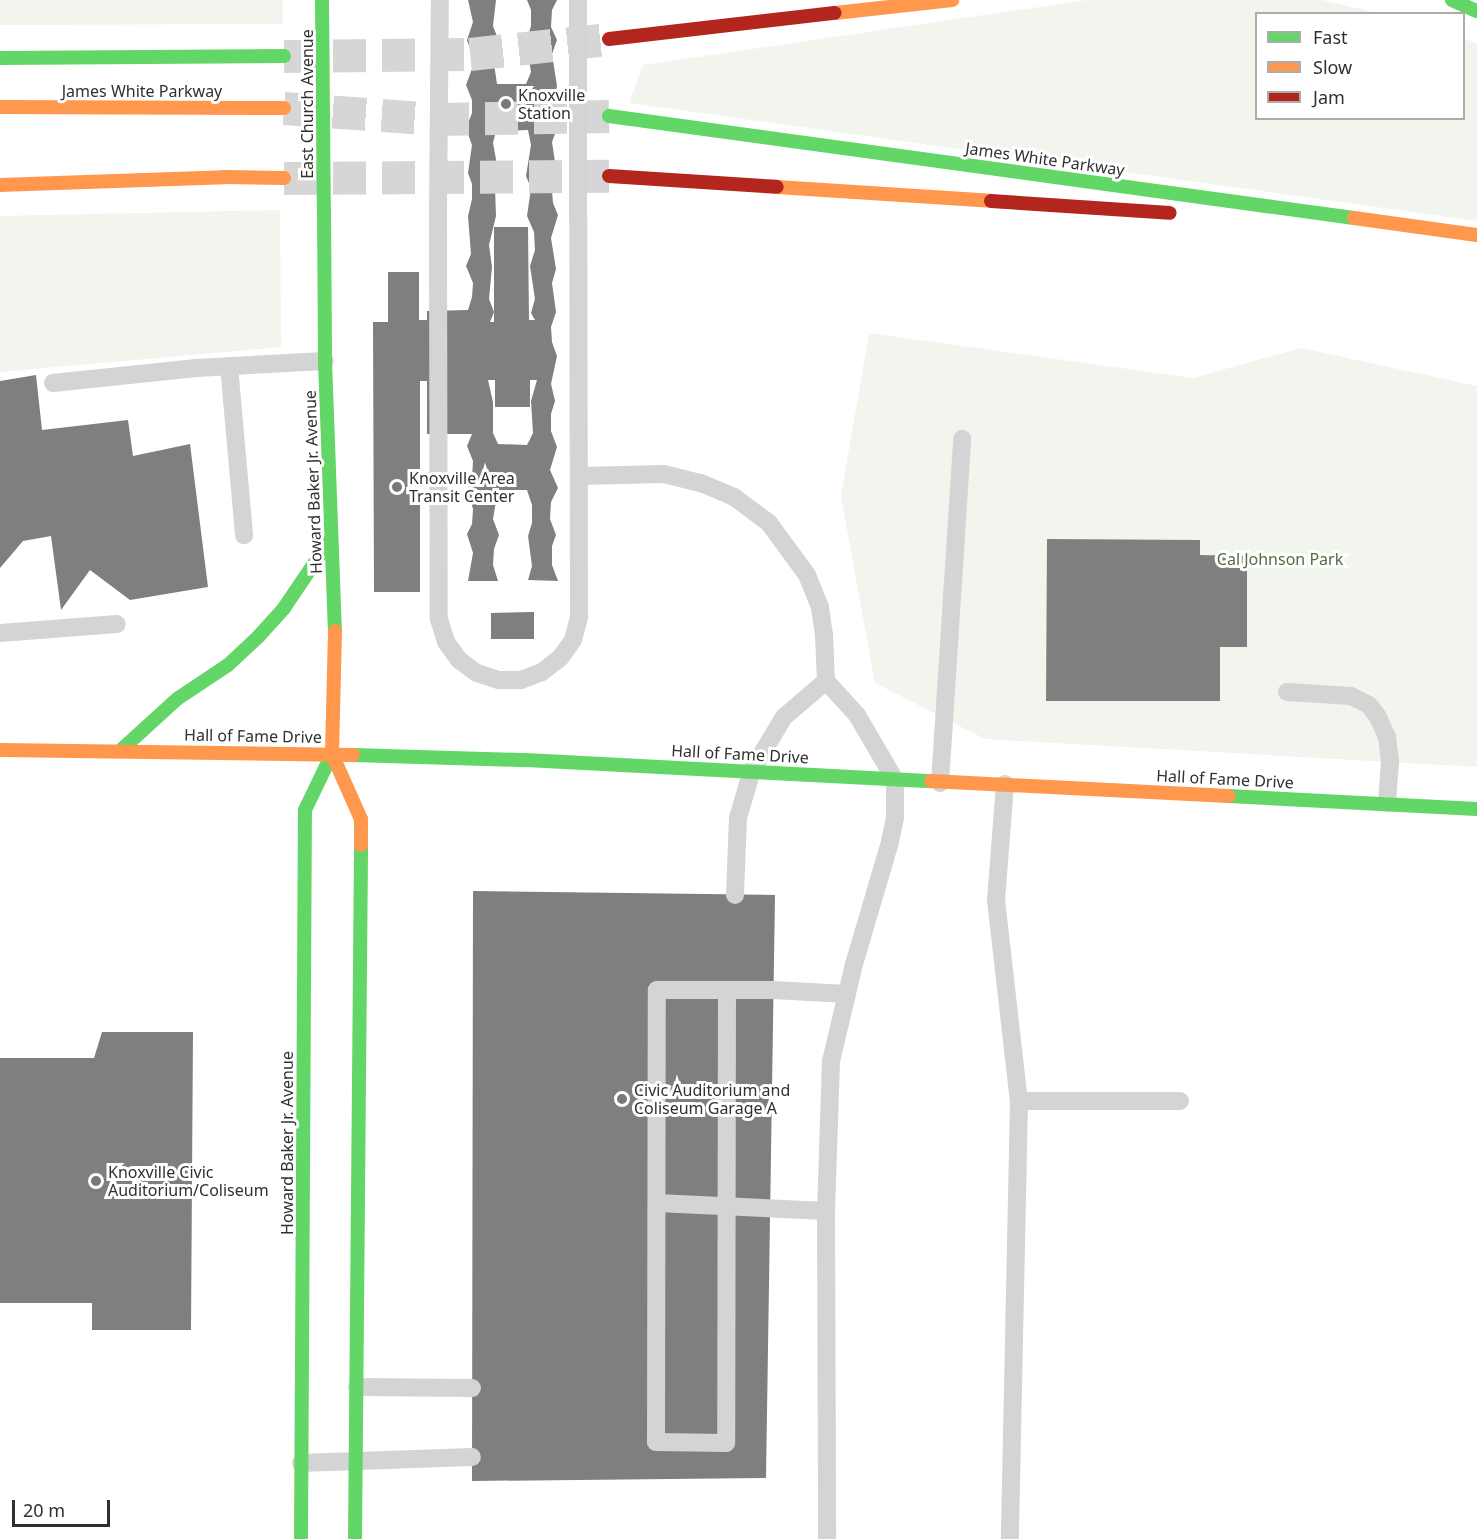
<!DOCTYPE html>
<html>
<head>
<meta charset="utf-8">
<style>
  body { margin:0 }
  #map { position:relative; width:1477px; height:1539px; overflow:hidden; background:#fff; font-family:"Noto Sans",sans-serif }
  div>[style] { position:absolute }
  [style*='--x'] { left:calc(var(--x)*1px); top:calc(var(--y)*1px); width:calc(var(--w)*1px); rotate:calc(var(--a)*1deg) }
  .green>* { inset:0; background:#f1f5ed }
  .building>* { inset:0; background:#7f7f7f }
  .highway-tunnel>* { height:33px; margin-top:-16.5px; transform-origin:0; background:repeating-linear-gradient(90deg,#d6d6d6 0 33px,transparent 0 49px) }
  .lane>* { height:18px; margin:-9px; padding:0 9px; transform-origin:9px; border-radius:9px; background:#d4d4d4 }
  .fast>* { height:14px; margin:-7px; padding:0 7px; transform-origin:7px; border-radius:7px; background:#63d668 }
  .slow>* { height:14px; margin:-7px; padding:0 7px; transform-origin:7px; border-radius:7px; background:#ff974d }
  .jam>* { height:14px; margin:-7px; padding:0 7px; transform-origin:7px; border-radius:7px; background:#b3261e }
  .lane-bridge>* { height:18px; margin:-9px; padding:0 9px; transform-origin:9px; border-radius:9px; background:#d4d4d4 }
  .fast-bridge>* { height:14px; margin:-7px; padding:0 7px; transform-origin:7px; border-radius:7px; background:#63d668 }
  .dots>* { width:16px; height:16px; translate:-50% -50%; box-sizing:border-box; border:3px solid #fff; border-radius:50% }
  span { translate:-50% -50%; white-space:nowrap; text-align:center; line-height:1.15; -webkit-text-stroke:6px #fff; paint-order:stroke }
  .street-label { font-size:16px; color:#303030 }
  .poi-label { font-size:16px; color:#303030 }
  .left { translate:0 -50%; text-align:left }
  .park-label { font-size:16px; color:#536d3d }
  .legend { position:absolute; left:1255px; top:12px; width:210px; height:108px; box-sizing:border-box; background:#fff; border:2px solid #acacac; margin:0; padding:8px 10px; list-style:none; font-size:18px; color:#303030 }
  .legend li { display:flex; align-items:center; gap:12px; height:30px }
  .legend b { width:30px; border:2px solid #acacac }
  .scale { position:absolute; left:12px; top:1500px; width:98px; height:27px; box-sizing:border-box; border:3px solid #303030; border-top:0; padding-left:8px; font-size:18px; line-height:21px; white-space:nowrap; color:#303030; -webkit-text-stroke:4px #fff; paint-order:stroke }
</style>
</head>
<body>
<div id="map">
  <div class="green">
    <div style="clip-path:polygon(0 0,283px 0,283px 24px,0 25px)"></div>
    <div style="clip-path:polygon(1087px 0,1322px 0,1378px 13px,1256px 14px,1256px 118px,1464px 118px,1464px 38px,1477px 44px,1477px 221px,629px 103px,643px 65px)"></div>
    <div style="clip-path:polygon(280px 210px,281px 347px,0 372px,0 216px)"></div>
    <div style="clip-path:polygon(869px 333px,1193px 378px,1301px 348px,1477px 386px,1477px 767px,985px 739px,875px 683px,841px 496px)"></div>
  </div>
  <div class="building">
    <div style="clip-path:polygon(evenodd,468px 0,496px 0,493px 26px,498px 39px,493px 57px,497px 84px,526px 84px,531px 72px,526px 43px,531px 26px,531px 10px,527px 0,557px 0,552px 10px,551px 27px,557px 40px,552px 54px,557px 86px,551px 114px,557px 128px,552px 142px,557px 175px,552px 191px,553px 203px,558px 215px,551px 238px,556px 269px,552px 283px,556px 312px,551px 327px,552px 342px,557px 356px,551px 384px,555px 401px,551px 414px,551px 431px,557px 447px,550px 470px,558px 488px,551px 502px,550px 519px,556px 535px,552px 546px,552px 565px,558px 581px,528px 580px,532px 566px,528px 536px,532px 523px,532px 505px,527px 490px,498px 490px,493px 519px,499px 535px,494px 549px,493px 565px,498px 581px,468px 581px,473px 553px,467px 534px,472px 524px,473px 509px,467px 490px,472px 478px,473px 461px,467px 446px,472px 434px,427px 434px,427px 381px,420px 381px,420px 592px,374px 592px,373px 322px,388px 322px,388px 272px,419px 272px,419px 320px,427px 320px,427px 311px,468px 310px,472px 297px,473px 283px,466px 266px,471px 254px,468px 216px,472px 199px,472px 184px,468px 173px,472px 145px,466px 129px,472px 113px,472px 100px,466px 85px,472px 69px,472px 54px,467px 40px,473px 22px,468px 0,528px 130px,531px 145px,526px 176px,531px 188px,527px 216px,534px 232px,535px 250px,530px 266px,535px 299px,531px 313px,535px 320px,529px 320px,528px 227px,494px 227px,494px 322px,490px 322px,494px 312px,489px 299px,492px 267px,489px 245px,496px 216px,495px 187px,499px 176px,493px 143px,496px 131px,528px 130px,468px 0,488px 380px,495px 380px,495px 407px,530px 407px,530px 380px,537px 380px,531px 401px,533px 433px,527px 445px,498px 444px,493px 433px,493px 402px,488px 380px)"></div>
    <div style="clip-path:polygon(36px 375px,42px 430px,128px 420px,133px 456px,190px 444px,208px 587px,130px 600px,90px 570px,61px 610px,51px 536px,23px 541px,0 568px,0 381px)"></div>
    <div style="clip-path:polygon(1047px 539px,1200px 540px,1200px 555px,1247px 556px,1247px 647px,1220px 647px,1220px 701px,1046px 701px)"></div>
    <div style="clip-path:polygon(534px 612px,534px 639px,491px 639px,491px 613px)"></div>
    <div style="clip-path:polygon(473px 891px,775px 895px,766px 1478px,472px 1481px)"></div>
    <div style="clip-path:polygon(102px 1032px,193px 1032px,191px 1330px,92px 1330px,92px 1303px,0 1303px,0 1058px,94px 1058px)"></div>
  </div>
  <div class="highway-tunnel">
    <div style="--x:284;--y:56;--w:186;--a:-0.6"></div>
    <div style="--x:470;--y:54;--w:140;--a:-6.2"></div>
    <div style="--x:284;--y:108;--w:152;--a:4.1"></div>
    <div style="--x:436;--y:119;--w:173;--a:-1"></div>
    <div style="--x:284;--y:178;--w:325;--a:-0.4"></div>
  </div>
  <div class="lane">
    <div style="--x:438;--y:213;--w:406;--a:89.9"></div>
    <div style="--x:439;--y:619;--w:24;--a:73"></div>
    <div style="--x:446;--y:642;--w:22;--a:54"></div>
    <div style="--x:459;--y:660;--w:22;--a:36"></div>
    <div style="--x:477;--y:673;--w:23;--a:18"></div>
    <div style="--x:499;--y:680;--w:22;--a:0"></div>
    <div style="--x:521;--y:680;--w:22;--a:-21"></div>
    <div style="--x:542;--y:672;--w:23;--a:-38"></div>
    <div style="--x:560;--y:658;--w:22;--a:-54"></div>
    <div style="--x:573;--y:640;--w:24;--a:-75"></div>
    <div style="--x:579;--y:617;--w:398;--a:-90.1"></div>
    <div style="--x:229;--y:366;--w:170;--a:84.9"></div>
    <div style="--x:53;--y:383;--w:144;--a:-6"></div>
    <div style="--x:196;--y:368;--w:129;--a:-3.1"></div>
    <div style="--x:580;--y:476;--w:84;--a:-1.4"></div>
    <div style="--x:664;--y:474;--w:38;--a:14"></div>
    <div style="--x:701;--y:483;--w:36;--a:23"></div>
    <div style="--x:734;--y:497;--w:44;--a:36.6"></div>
    <div style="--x:769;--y:523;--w:64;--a:53.8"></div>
    <div style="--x:807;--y:575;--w:35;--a:68"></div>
    <div style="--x:820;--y:607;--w:28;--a:82"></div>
    <div style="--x:824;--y:635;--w:46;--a:87.5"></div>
    <div style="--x:826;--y:681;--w:46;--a:47.6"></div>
    <div style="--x:857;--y:715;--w:75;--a:59.7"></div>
    <div style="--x:895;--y:780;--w:38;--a:90"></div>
    <div style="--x:895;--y:818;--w:25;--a:102"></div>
    <div style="--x:890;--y:842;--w:127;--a:106.4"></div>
    <div style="--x:854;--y:964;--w:100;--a:103.3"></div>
    <div style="--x:831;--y:1061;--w:150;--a:91.9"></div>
    <div style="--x:826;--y:1211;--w:328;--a:89.8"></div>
    <div style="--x:0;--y:633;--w:117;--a:-4.4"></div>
    <div style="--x:1287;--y:692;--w:64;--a:3.6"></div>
    <div style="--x:1351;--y:696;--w:20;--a:27"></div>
    <div style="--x:1369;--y:705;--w:15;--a:53"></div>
    <div style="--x:1378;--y:717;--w:22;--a:66"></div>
    <div style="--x:1387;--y:737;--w:25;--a:83"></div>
    <div style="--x:1390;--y:762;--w:41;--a:94.2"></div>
    <div style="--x:940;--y:783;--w:345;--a:-86.3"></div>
    <div style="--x:1005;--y:784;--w:116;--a:94.4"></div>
    <div style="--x:996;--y:900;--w:202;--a:83.5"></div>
    <div style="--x:1019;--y:1101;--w:438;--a:91.2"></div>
    <div style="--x:735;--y:895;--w:77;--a:-87.8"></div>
    <div style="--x:738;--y:818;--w:50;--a:-73.7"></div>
    <div style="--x:752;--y:770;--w:62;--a:-58.9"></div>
    <div style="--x:784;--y:717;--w:55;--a:-40.6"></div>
    <div style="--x:727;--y:990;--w:453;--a:90.1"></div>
    <div style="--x:726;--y:1443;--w:70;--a:-179.2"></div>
    <div style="--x:656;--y:1442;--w:452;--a:-89.9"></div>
    <div style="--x:657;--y:990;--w:116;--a:0"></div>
    <div style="--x:773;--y:990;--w:74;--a:3.1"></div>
    <div style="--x:1019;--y:1101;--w:161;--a:0"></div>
    <div style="--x:657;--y:1203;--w:169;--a:2.7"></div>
    <div style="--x:357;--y:1387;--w:115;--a:0.5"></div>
    <div style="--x:301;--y:1463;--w:171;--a:-2"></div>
  </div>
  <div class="fast">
    <div style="--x:1452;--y:0;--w:27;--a:24"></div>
    <div style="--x:0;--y:58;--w:284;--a:-0.4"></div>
    <div style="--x:609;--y:116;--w:752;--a:7.8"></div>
    <div style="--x:324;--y:209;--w:152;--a:89.6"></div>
    <div style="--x:325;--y:361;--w:270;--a:87.9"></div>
    <div style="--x:120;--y:751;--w:77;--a:-42.4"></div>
    <div style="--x:177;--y:699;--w:61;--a:-33.7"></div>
    <div style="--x:228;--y:665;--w:42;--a:-43.1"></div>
    <div style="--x:259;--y:636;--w:38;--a:-48"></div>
    <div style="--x:284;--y:608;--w:82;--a:-55.9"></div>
    <div style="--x:353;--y:755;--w:173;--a:1.7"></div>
    <div style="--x:526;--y:760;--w:406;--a:3"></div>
    <div style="--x:1229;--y:796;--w:248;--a:3"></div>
    <div style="--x:301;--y:1539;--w:729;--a:-89.69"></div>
    <div style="--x:305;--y:810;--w:62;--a:-64.3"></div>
    <div style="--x:355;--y:1539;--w:694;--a:-89.5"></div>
  </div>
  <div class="slow">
    <div style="--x:835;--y:13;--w:118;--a:-6.3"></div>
    <div style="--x:0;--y:107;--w:284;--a:0.2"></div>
    <div style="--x:0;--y:185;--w:224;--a:-2"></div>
    <div style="--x:224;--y:177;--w:60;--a:1"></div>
    <div style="--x:777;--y:187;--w:214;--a:3.7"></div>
    <div style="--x:1354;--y:218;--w:124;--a:7.9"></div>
    <div style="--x:335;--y:631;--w:123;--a:91.4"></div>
    <div style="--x:332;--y:754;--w:71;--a:66"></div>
    <div style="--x:361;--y:819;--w:26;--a:90"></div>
    <div style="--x:0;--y:750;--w:353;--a:0.8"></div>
    <div style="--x:931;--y:781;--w:298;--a:2.9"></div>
  </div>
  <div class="jam">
    <div style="--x:609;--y:39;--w:227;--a:-6.6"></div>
    <div style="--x:609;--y:176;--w:168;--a:3.7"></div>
    <div style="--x:991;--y:201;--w:179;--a:3.8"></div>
  </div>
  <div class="lane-bridge">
    <div style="--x:438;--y:213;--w:213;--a:-89.5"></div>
    <div style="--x:578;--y:219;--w:219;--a:-90"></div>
  </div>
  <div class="fast-bridge">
    <div style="--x:322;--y:0;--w:209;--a:89.5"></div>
  </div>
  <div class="dots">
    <div style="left:506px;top:104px;background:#787878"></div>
    <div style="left:397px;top:487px;background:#787878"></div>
    <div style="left:622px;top:1099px;background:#787878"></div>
    <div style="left:96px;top:1181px;background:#787878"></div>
  </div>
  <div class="street-label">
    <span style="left:142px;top:91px">James White Parkway</span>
    <span style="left:307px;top:104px;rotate:-90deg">East Church Avenue</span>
    <span style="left:1045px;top:159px;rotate:8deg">James White Parkway</span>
    <span style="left:313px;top:482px;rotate:-92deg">Howard Baker Jr. Avenue</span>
    <span style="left:253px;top:736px;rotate:1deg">Hall of Fame Drive</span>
    <span style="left:740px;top:754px;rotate:3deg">Hall of Fame Drive</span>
    <span style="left:1225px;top:779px;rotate:3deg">Hall of Fame Drive</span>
    <span style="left:287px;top:1143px;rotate:-90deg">Howard Baker Jr. Avenue</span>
  </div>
  <div class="poi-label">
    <span class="left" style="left:518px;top:104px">Knoxville<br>Station</span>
    <span class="left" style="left:409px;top:487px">Knoxville Area<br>Transit Center</span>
    <span class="left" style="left:634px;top:1099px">Civic Auditorium and<br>Coliseum Garage A</span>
    <span class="left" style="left:108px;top:1181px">Knoxville Civic<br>Auditorium/Coliseum</span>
  </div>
  <div class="park-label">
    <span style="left:1280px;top:559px">Cal Johnson Park</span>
  </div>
  <ul class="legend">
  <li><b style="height:8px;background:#63d668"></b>Fast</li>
  <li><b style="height:8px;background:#ff974d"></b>Slow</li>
  <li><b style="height:8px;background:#b3261e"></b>Jam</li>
  </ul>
  <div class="scale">20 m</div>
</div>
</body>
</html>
